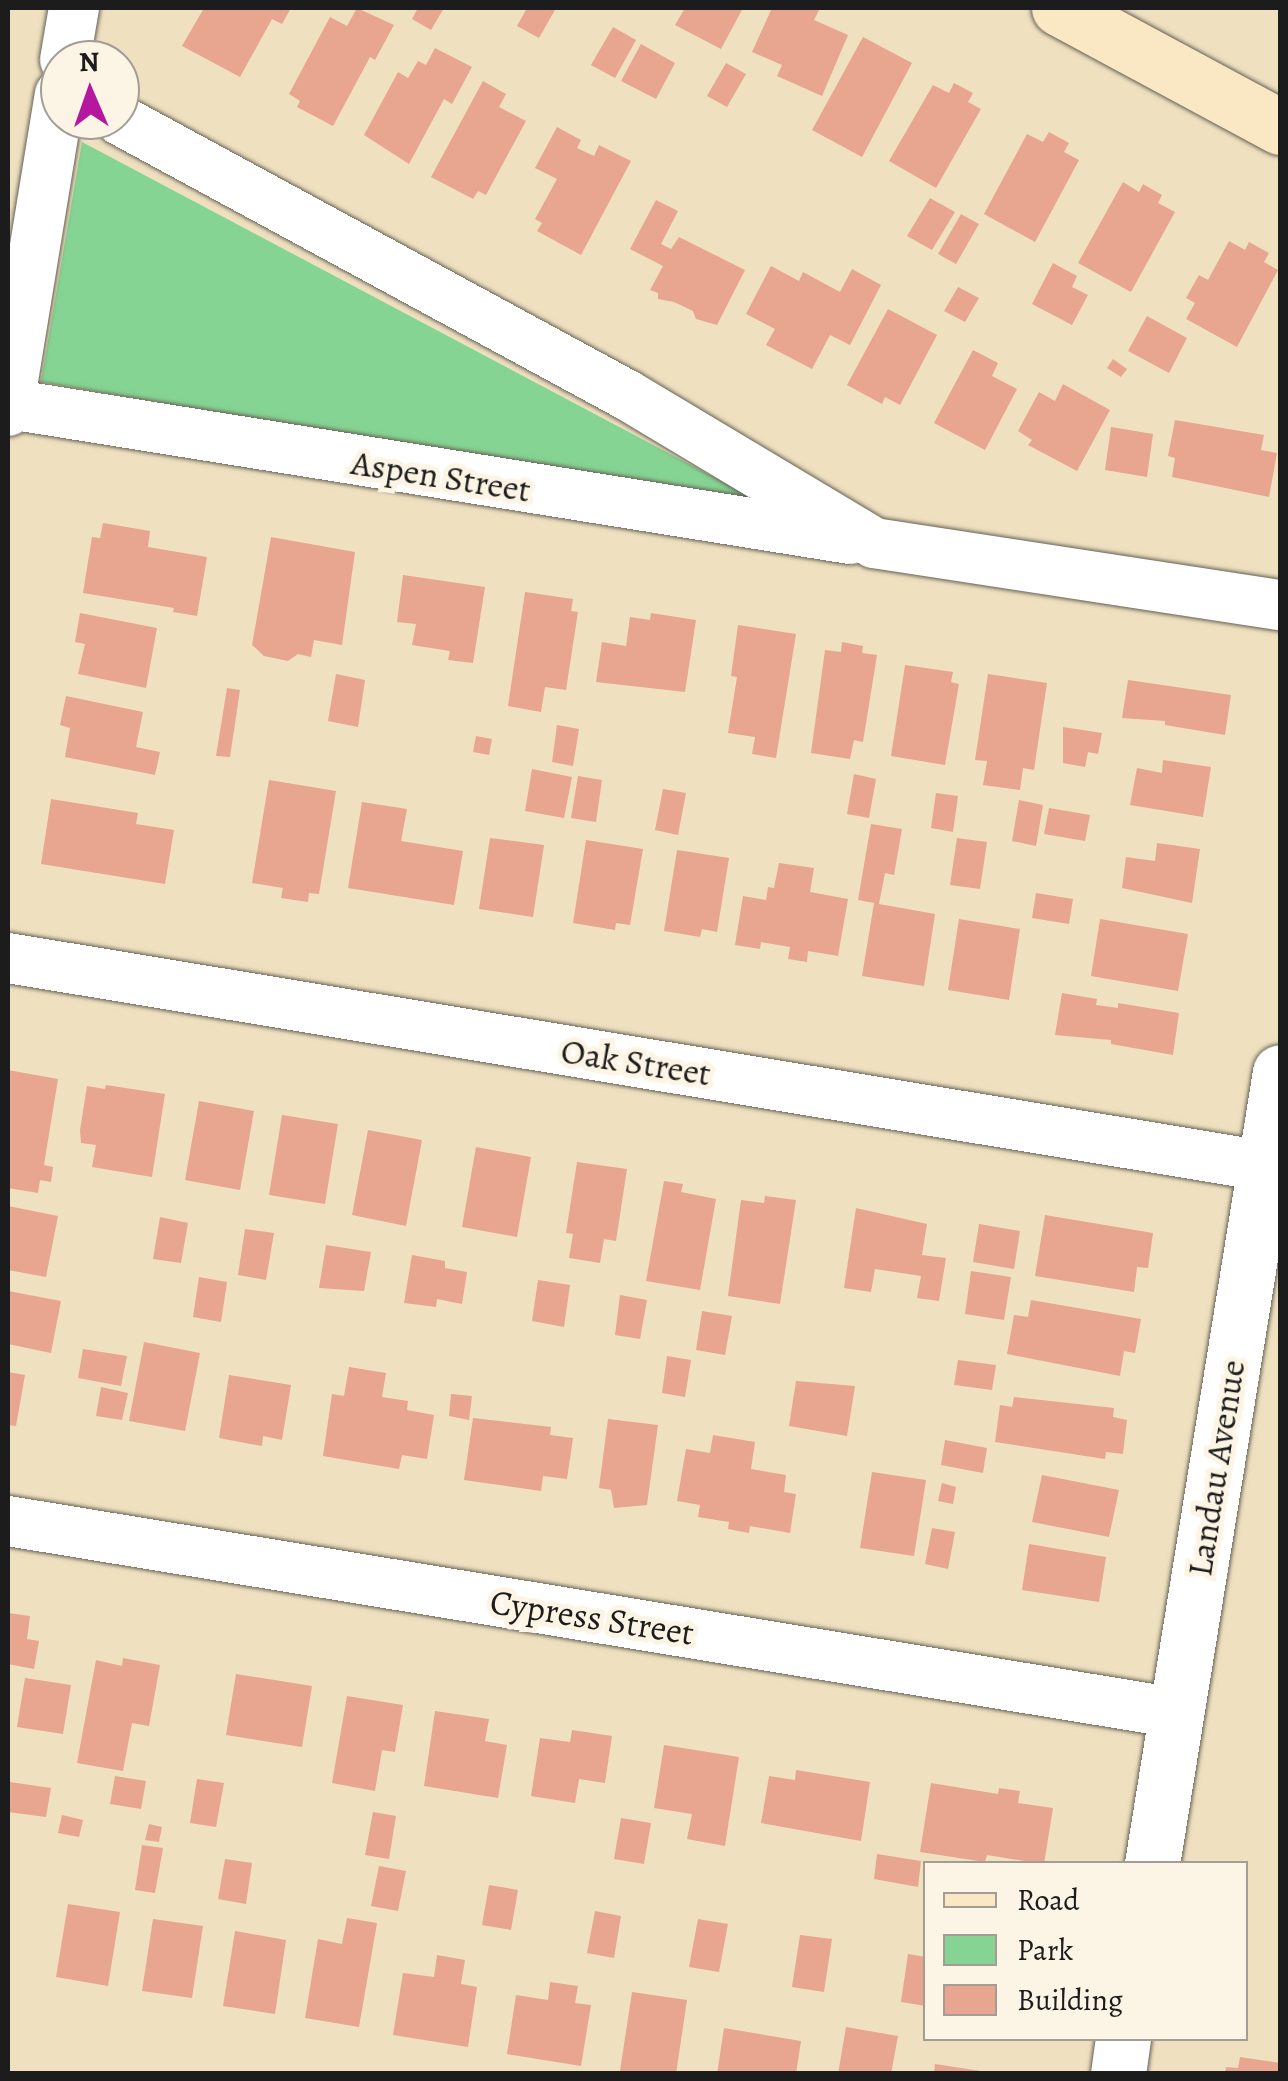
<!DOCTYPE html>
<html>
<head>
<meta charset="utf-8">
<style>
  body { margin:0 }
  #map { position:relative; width:1288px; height:2081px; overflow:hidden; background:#efe1c0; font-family:Alegreya,serif }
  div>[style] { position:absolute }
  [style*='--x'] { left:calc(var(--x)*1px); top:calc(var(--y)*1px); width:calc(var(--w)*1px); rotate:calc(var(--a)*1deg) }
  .green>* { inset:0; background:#86d493 }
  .building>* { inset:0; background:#e8a58f }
  .roads { filter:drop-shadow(0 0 2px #666155) drop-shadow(0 0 2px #666155) }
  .minor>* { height:50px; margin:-25px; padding:0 25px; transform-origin:25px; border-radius:25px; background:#fff }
  .tertiary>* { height:55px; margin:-27.5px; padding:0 27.5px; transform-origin:27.5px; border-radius:27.5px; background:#fff }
  .secondary>* { height:55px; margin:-27.5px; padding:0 27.5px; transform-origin:27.5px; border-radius:27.5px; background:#fae7c3 }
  span { translate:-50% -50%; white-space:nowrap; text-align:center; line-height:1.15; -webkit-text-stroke:10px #fcf5e5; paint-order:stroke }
  .street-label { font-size:35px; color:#1c1c1c }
  .frame { position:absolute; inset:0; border:10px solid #1c1c1c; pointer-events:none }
  .legend { position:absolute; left:923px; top:1861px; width:325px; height:180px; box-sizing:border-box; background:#fcf5e5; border:2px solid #a29e95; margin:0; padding:12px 18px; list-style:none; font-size:30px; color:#1c1c1c }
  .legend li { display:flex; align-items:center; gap:20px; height:50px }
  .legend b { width:50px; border:2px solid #a29e95 }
  .north { position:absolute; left:40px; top:40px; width:100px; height:100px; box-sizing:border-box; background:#fcf5e5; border:2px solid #a29e95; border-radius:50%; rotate:358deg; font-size:28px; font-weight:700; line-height:40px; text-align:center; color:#1c1c1c }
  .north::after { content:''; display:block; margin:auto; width:35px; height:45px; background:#b5179e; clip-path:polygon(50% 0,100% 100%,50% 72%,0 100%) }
</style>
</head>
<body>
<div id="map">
  <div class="green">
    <div style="clip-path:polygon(82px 142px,774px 509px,41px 382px)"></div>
  </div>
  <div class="building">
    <div style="clip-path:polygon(204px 8px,291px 8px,282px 24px,272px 19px,240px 77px,182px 46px)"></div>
    <div style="clip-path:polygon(357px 8px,394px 25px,375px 60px,370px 57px,333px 126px,297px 107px,300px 101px,289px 94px,330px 17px,347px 26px)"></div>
    <div style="clip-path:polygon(418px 8px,444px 8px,431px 30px,412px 19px)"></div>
    <div style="clip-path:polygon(527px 8px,556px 8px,539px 38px,517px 26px)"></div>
    <div style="clip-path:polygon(685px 8px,743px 8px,721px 49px,675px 25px)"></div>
    <div style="clip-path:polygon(772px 8px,820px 8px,814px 20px,848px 35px,822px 96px,777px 76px,782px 65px,752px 52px)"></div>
    <div style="clip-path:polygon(613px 27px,636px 40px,615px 78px,591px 65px)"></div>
    <div style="clip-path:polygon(863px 37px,912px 63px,862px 157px,812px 130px)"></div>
    <div style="clip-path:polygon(641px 44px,675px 63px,656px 99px,621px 81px)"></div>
    <div style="clip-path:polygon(435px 48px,472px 67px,452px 104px,444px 99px,409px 164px,364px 135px,398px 72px,408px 78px,418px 61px,426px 65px)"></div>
    <div style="clip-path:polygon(726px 63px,746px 74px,727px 107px,707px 96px)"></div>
    <div style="clip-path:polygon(483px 81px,506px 94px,499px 107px,526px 121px,486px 195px,478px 191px,473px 199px,431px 177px)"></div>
    <div style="clip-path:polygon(954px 83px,973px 93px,968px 102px,981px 109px,936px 188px,889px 161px,933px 85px,949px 93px)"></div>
    <div style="clip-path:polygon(557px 127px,581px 140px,577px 148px,594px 156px,599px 145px,631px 161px,581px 255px,537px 231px,542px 223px,535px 219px,557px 179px,535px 168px)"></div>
    <div style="clip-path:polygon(1049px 132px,1069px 143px,1064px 152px,1079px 160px,1035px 242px,984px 214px,1027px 134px,1043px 142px)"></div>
    <div style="clip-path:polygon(1123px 182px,1139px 192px,1143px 184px,1162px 195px,1158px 203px,1175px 212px,1131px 292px,1078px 263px)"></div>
    <div style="clip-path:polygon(930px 198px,955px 212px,932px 250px,907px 236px)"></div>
    <div style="clip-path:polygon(656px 200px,678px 211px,661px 244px,671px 249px,679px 237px,745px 270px,717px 325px,696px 319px,693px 311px,674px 302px,658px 299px,658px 293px,650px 290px,663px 266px,630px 249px)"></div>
    <div style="clip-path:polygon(961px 214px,979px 224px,956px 264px,938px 254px)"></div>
    <div style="clip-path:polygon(1229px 241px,1245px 250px,1249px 242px,1269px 253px,1264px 262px,1278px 270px,1237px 347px,1186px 319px,1195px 303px,1186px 298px,1199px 275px,1208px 280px)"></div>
    <div style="clip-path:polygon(1053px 263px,1077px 276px,1072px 287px,1088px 295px,1072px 325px,1032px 304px)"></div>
    <div style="clip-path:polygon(771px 266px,799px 281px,803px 272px,840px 292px,852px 269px,881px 285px,850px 345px,830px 335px,812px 369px,766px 345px,775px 329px,746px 314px)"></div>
    <div style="clip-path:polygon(958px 287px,979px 298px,965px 322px,944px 311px)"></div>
    <div style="clip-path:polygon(888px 309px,937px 335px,900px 405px,885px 397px,882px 404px,847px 385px)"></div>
    <div style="clip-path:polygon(1147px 316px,1187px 338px,1169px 373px,1128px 351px)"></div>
    <div style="clip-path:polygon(973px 350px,998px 363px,992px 376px,1017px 389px,985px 450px,934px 423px)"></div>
    <div style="clip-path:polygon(1113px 359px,1127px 369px,1121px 377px,1107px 368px)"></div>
    <div style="clip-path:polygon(1063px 384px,1110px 410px,1077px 471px,1028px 445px,1032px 440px,1018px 431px,1039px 392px,1055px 401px)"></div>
    <div style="clip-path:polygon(1175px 420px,1264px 435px,1261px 450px,1277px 453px,1269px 497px,1172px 477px,1175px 458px,1168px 456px)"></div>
    <div style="clip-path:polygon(1111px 427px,1153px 434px,1147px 477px,1105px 470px)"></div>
    <div style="clip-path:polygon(103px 523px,150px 531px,148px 547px,207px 557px,197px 616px,173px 612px,174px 608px,83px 593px,92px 537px,100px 538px)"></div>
    <div style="clip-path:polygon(271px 537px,355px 552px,342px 645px,314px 640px,311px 657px,298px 654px,288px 661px,264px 656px,252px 645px)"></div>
    <div style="clip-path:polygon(403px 575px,485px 587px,473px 663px,448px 660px,450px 651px,412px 645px,416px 624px,397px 622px)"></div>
    <div style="clip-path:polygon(525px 592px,573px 599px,571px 611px,578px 612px,566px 690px,545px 687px,541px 712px,508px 706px)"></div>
    <div style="clip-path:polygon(80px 613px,157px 628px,146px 688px,78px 674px,85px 644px,75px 642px)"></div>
    <div style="clip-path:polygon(651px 613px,696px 620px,685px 692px,596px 682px,602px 642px,626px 646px,630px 617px,650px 620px)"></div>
    <div style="clip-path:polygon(738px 625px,796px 634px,776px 758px,752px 754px,755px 737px,728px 733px,737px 677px,731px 676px)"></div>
    <div style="clip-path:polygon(842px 642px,863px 646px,862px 653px,877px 655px,863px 742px,854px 740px,850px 759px,811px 753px,825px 650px,841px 652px)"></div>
    <div style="clip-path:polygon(905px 665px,953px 672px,951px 682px,959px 684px,945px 765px,891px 756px)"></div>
    <div style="clip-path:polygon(336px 674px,365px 680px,358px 727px,328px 721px)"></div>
    <div style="clip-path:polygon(988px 674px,1047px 683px,1034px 770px,1023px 768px,1020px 790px,983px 785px,987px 761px,975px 760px)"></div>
    <div style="clip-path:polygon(1128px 680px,1231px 695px,1225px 735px,1165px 725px,1165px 721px,1122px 718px)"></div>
    <div style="clip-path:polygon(227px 688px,240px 690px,230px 757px,216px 756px)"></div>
    <div style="clip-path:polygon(66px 696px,143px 712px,136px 747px,160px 752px,155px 775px,65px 757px,70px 728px,60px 725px)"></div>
    <div style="clip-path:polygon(557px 725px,579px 729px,573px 766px,552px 762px)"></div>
    <div style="clip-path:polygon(1063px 727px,1102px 733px,1098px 754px,1088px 752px,1085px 767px,1063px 763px)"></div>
    <div style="clip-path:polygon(476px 736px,492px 739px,489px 755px,473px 752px)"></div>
    <div style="clip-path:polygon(1163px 760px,1211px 767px,1203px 817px,1130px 805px,1137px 768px,1162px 773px)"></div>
    <div style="clip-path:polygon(532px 769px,572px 777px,564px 818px,525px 811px)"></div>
    <div style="clip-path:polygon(854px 774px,876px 779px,869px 818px,847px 814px)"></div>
    <div style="clip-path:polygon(578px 776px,602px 780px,596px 822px,571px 818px)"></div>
    <div style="clip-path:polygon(269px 780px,336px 791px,319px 894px,309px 893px,308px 902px,281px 898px,283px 888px,252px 883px)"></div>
    <div style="clip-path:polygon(663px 789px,686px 793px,678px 835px,655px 830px)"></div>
    <div style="clip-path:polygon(936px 793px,958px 796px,953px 832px,931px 828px)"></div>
    <div style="clip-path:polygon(51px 799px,138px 813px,136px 824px,174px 830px,165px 884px,41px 864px)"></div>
    <div style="clip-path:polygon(1019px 800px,1043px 805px,1036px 846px,1012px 841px)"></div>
    <div style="clip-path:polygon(362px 802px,407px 809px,401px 841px,463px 851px,454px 905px,348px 888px)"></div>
    <div style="clip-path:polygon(1049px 808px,1090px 815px,1085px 841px,1044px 834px)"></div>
    <div style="clip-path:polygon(871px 824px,902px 829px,894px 875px,885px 873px,879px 904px,935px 914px,924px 986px,862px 976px,874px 903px,858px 900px)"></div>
    <div style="clip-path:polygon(490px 838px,544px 845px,533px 917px,479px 909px)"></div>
    <div style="clip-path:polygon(957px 838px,987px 842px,980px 889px,950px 885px)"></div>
    <div style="clip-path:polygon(586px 840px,643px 849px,630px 925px,616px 923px,615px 930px,573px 923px)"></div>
    <div style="clip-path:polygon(1157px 843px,1200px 849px,1192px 903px,1122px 888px,1126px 857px,1155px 861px)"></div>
    <div style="clip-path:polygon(677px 850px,729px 858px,717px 932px,702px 929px,700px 937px,664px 931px)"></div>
    <div style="clip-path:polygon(779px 863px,814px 868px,810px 892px,848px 899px,838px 956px,808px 951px,807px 962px,788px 959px,790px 947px,761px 942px,760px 949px,735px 945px,743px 896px,766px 900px,768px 887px,774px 888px)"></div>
    <div style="clip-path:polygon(1036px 893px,1073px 899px,1069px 924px,1032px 918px)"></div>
    <div style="clip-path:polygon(959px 919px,1020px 929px,1009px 1000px,948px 990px)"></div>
    <div style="clip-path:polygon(1100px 919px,1188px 934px,1178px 991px,1091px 976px)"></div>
    <div style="clip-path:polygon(1062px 993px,1097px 999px,1096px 1005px,1118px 1008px,1118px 1003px,1179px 1013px,1173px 1055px,1111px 1044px,1111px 1040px,1055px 1035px)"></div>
    <div style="clip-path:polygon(8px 1070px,58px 1079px,44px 1165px,53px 1167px,51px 1182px,40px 1180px,38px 1193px,8px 1188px)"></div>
    <div style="clip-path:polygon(106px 1085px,165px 1094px,152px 1177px,92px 1167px,96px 1145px,81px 1143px,80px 1130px,87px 1086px,105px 1089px)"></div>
    <div style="clip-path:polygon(199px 1101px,254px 1111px,240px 1190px,185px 1180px)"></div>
    <div style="clip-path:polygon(282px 1115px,338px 1124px,325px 1204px,269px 1195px)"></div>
    <div style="clip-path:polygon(368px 1130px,422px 1140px,406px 1226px,352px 1215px)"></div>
    <div style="clip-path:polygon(476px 1147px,531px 1157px,517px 1237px,462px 1227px)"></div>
    <div style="clip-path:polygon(577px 1162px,627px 1169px,616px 1241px,604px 1239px,600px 1263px,569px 1258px,573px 1234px,566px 1233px)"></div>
    <div style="clip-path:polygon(664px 1181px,683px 1184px,681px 1192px,716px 1199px,700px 1290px,646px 1281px)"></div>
    <div style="clip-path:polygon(765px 1196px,796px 1200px,780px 1304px,728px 1296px,741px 1200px,764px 1203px)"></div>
    <div style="clip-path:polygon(8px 1206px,58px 1216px,46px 1277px,8px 1270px)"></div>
    <div style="clip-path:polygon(856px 1208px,927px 1224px,922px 1255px,946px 1258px,939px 1301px,917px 1298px,921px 1276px,875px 1269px,871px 1292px,844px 1288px)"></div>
    <div style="clip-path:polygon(1045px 1215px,1153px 1233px,1148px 1268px,1137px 1267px,1134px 1292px,1035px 1276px)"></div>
    <div style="clip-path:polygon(160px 1217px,188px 1223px,181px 1263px,153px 1259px)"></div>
    <div style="clip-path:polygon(979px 1224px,1020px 1231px,1014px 1269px,973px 1262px)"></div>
    <div style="clip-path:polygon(245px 1229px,274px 1233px,266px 1280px,238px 1275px)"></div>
    <div style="clip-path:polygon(326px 1245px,371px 1252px,364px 1291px,319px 1288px)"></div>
    <div style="clip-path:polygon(412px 1255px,445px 1261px,445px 1268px,467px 1272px,462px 1304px,437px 1299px,436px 1307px,404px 1303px)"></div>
    <div style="clip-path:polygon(971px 1271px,1011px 1277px,1004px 1320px,965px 1314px)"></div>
    <div style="clip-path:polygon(199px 1277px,227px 1282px,221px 1322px,193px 1317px)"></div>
    <div style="clip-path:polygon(538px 1280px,570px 1285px,564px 1327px,532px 1321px)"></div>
    <div style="clip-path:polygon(8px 1291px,61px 1301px,51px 1353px,8px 1344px)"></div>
    <div style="clip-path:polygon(620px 1295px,647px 1300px,640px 1339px,615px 1335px)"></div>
    <div style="clip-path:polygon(1031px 1300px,1141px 1319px,1135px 1353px,1124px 1351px,1120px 1376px,1007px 1354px,1014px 1315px,1028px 1317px)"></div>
    <div style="clip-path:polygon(702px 1311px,732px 1316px,725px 1355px,696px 1350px)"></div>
    <div style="clip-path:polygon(144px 1342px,200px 1353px,185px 1431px,129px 1421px)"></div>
    <div style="clip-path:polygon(83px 1349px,127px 1356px,121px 1386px,78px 1378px)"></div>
    <div style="clip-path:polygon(667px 1356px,691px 1360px,685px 1397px,662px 1393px)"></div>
    <div style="clip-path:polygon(958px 1360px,996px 1365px,992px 1390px,954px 1385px)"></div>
    <div style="clip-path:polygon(349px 1367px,386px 1373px,382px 1397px,408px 1401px,407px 1410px,434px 1415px,427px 1459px,402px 1455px,399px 1469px,323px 1456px,332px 1394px,344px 1396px)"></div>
    <div style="clip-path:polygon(8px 1372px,25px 1375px,16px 1426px,8px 1425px)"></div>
    <div style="clip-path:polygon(229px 1375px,291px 1385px,282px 1440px,263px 1436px,262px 1446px,219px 1438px)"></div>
    <div style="clip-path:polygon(796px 1381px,855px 1386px,847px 1436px,789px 1426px)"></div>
    <div style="clip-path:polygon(101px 1387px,128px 1393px,122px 1420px,96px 1416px)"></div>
    <div style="clip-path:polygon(451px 1394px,472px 1396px,469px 1420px,449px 1416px)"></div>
    <div style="clip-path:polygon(1014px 1397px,1114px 1408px,1113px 1417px,1127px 1420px,1123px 1454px,1106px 1452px,1105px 1459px,995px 1442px,1000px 1405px,1012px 1407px)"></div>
    <div style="clip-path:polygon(473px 1418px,551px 1427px,550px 1435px,573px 1438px,567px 1479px,543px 1476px,541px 1491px,464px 1480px)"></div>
    <div style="clip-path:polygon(608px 1419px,658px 1425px,647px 1505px,614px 1508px,611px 1490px,599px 1488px)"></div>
    <div style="clip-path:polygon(713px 1435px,755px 1442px,751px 1469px,786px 1475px,784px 1492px,796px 1494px,790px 1533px,750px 1526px,749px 1533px,728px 1529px,729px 1522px,698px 1517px,700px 1505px,677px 1501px,686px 1449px,710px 1453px)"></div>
    <div style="clip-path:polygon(945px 1440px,987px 1448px,983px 1473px,941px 1465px)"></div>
    <div style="clip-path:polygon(872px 1472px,926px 1480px,914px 1556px,860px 1548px)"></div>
    <div style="clip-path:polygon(1042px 1475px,1119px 1490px,1109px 1537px,1032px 1522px)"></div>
    <div style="clip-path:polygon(942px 1483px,956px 1487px,953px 1504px,938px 1501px)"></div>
    <div style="clip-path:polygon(932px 1528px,955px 1532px,948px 1569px,925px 1564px)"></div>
    <div style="clip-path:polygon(1029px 1544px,1106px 1557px,1099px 1602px,1022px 1590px)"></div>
    <div style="clip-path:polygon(8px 1613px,30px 1616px,27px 1639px,39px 1641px,34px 1669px,8px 1664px)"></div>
    <div style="clip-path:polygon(123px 1658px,160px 1665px,149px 1726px,132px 1723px,123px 1771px,77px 1763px,96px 1660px,122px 1666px)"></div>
    <div style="clip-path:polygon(236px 1674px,312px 1686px,302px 1747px,226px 1735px)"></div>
    <div style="clip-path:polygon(25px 1678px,71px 1685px,63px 1734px,17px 1727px)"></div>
    <div style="clip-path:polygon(347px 1696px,403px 1705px,395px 1752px,382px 1750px,375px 1791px,332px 1783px)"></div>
    <div style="clip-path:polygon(435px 1711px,489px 1719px,485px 1741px,507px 1745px,498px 1798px,424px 1786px)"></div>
    <div style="clip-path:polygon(572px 1730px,612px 1736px,605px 1783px,579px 1779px,575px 1803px,531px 1796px,540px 1738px,570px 1742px)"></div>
    <div style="clip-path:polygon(664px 1745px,739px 1757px,725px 1846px,687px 1839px,692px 1814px,654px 1808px)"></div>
    <div style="clip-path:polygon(796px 1770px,870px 1782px,861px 1841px,761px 1823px,769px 1776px,795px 1780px)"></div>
    <div style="clip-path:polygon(115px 1776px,146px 1781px,141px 1809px,110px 1804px)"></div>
    <div style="clip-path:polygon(197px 1779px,224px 1783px,216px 1827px,190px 1823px)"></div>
    <div style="clip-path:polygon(10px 1782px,51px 1788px,46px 1817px,8px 1812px)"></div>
    <div style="clip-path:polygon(931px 1783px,998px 1794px,999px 1788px,1020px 1791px,1018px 1803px,1053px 1808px,1044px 1864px,987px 1855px,985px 1862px,920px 1852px)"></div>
    <div style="clip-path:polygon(373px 1812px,396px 1816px,389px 1859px,365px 1855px)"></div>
    <div style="clip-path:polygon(62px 1815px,83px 1820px,79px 1837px,58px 1833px)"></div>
    <div style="clip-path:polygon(621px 1818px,651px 1823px,644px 1864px,614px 1859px)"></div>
    <div style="clip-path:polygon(149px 1824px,162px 1827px,159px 1842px,145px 1840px)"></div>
    <div style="clip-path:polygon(142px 1845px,163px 1848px,155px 1893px,135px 1890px)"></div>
    <div style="clip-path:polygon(877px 1854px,921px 1861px,918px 1887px,874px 1879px)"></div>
    <div style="clip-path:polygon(225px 1859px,252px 1863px,246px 1904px,218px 1899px)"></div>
    <div style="clip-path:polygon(379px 1866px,406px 1871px,398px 1911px,371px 1906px)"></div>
    <div style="clip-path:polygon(489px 1885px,518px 1890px,511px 1930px,482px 1925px)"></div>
    <div style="clip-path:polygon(68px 1904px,120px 1912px,108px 1986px,56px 1977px)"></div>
    <div style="clip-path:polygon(595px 1911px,621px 1916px,614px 1958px,587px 1953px)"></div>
    <div style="clip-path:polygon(347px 1918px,377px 1923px,359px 2027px,305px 2018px,318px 1939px,342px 1944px)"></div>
    <div style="clip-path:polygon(153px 1919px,203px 1926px,192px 1998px,142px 1991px)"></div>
    <div style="clip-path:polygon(698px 1919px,728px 1924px,719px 1972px,689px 1967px)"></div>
    <div style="clip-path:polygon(235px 1931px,286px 1940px,275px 2014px,223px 2006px)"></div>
    <div style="clip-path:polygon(800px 1935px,832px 1939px,824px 1992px,792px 1987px)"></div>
    <div style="clip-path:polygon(908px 1954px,926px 1957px,926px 2006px,901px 2002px)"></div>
    <div style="clip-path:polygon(437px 1955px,465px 1960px,461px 1984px,477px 1987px,468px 2047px,393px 2035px,403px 1973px,434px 1977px)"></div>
    <div style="clip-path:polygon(550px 1982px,578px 1986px,575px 2003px,591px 2005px,581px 2066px,507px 2054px,516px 1995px,548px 2000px)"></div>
    <div style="clip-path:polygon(632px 1992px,687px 2000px,676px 2074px,620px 2071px)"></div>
    <div style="clip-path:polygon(846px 2027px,898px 2036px,891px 2074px,838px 2074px)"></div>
    <div style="clip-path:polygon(724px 2028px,801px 2041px,796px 2074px,717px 2074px)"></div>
    <div style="clip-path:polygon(1240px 2057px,1280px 2063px,1280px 2074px,1225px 2074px,1226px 2067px,1238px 2068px)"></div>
    <div style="clip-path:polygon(935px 2064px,981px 2071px,981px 2074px,934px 2074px)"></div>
  </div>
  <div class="roads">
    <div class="minor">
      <div style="--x:65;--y:60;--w:53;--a:-80.2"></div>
      <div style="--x:120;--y:120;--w:577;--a:28.48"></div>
      <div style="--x:627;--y:395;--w:288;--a:30.9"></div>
      <div style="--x:874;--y:543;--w:411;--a:8.7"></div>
      <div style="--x:9;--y:404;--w:852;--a:9.12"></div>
      <div style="--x:8;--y:411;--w:321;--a:-80.7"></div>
      <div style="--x:8;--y:958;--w:1274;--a:9.4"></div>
      <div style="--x:8;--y:1521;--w:1185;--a:9.33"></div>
    </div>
    <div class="tertiary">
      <div style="--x:1152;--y:1864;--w:802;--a:-80.82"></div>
      <div style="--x:1118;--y:2074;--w:36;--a:-82"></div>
    </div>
    <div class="secondary">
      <div style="--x:1059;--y:8;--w:251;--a:28.3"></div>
    </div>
  </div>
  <div class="street-label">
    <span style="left:441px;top:476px;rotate:9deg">Aspen Street</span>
    <span style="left:636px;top:1062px;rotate:9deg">Oak Street</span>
    <span style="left:1216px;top:1468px;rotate:-81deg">Landau Avenue</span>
    <span style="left:592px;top:1617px;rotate:9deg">Cypress Street</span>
  </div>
  <div class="frame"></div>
  <ul class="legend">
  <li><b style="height:12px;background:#fae7c3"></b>Road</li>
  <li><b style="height:28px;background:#86d493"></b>Park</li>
  <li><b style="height:28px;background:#e8a58f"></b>Building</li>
  </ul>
  <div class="north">N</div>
</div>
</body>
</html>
